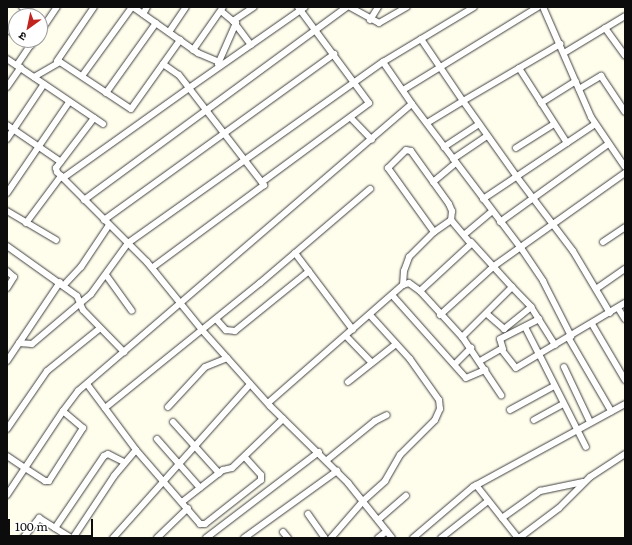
<!DOCTYPE html>
<html>
<head>
<meta charset="utf-8">
<style>
  body { margin:0 }
  #map { position:relative; width:632px; height:545px; overflow:hidden; background:#fffdec; font-family:Literata,"Noto Sans Devanagari",serif }
  div>[style] { position:absolute }
  [style*='--x'] { left:calc(var(--x)*1px); top:calc(var(--y)*1px); width:calc(var(--w)*1px); rotate:calc(var(--a)*1deg) }
  .roads { filter:drop-shadow(0 0 1px #3f3f3f) drop-shadow(0 0 1px #3f3f3f) }
  .minor>* { height:6px; margin:-3px; padding:0 3px; transform-origin:3px; border-radius:3px; background:#fff }
  span { translate:-50% -50%; white-space:nowrap; text-align:center; line-height:1.15; -webkit-text-stroke:4px #fff; paint-order:stroke }
  .frame { position:absolute; inset:0; border:8px solid #0c0c0c; pointer-events:none }
  .north { position:absolute; left:8px; top:8px; width:40px; height:40px; box-sizing:border-box; background:#fff; border:1px solid #9e9e9e; border-radius:50%; rotate:213deg; font-size:11px; font-weight:700; line-height:16px; text-align:center; color:#0c0c0c }
  .north::after { content:''; display:block; margin:auto; width:14px; height:18px; background:#c1241f; clip-path:polygon(50% 0,100% 100%,50% 72%,0 100%) }
  .scale { position:absolute; left:8px; top:519px; width:85px; height:18px; box-sizing:border-box; border:2px solid #0c0c0c; border-top:0; padding-left:5px; font-size:12px; line-height:14px; white-space:nowrap; color:#0c0c0c; -webkit-text-stroke:3px #fff; paint-order:stroke }
</style>
</head>
<body>
<div id="map">
  <div class="roads">
    <div class="minor">
      <div style="--x:22;--y:7;--w:17;--a:33"></div>
      <div style="--x:133;--y:7;--w:80;--a:35.3"></div>
      <div style="--x:198;--y:53;--w:23;--a:23"></div>
      <div style="--x:350;--y:7;--w:33;--a:29"></div>
      <div style="--x:379;--y:23;--w:32;--a:-30"></div>
      <div style="--x:543;--y:7;--w:120;--a:66.4"></div>
      <div style="--x:591;--y:117;--w:60;--a:55.8"></div>
      <div style="--x:221;--y:11;--w:16;--a:40"></div>
      <div style="--x:233;--y:21;--w:30;--a:53"></div>
      <div style="--x:143;--y:14;--w:8;--a:-60"></div>
      <div style="--x:370;--y:20;--w:15;--a:-58"></div>
      <div style="--x:233;--y:21;--w:25;--a:-34"></div>
      <div style="--x:605;--y:28;--w:34;--a:54"></div>
      <div style="--x:7;--y:29;--w:11;--a:34"></div>
      <div style="--x:40;--y:32;--w:30;--a:-56"></div>
      <div style="--x:169;--y:32;--w:30;--a:-56"></div>
      <div style="--x:421;--y:39;--w:75;--a:55.9"></div>
      <div style="--x:463;--y:101;--w:113;--a:-30.4"></div>
      <div style="--x:24;--y:40;--w:9;--a:36"></div>
      <div style="--x:193;--y:50;--w:52;--a:-55.1"></div>
      <div style="--x:564;--y:53;--w:71;--a:-31.2"></div>
      <div style="--x:7;--y:59;--w:116;--a:34.1"></div>
      <div style="--x:57;--y:61;--w:65;--a:-55.6"></div>
      <div style="--x:383;--y:62;--w:106;--a:-31.1"></div>
      <div style="--x:163;--y:64;--w:19;--a:35"></div>
      <div style="--x:179;--y:75;--w:16;--a:52"></div>
      <div style="--x:189;--y:88;--w:141;--a:-34.9"></div>
      <div style="--x:218;--y:64;--w:45;--a:-66.3"></div>
      <div style="--x:17;--y:65;--w:30;--a:-56"></div>
      <div style="--x:519;--y:68;--w:89;--a:57.4"></div>
      <div style="--x:82;--y:76;--w:85;--a:-54.1"></div>
      <div style="--x:34;--y:77;--w:30;--a:-30"></div>
      <div style="--x:60;--y:62;--w:85;--a:33.5"></div>
      <div style="--x:131;--y:109;--w:85;--a:-54.6"></div>
      <div style="--x:7;--y:87;--w:24;--a:-55"></div>
      <div style="--x:579;--y:89;--w:26;--a:-31"></div>
      <div style="--x:601;--y:76;--w:43;--a:56.3"></div>
      <div style="--x:403;--y:90;--w:158;--a:-31.6"></div>
      <div style="--x:106;--y:93;--w:86;--a:-54.5"></div>
      <div style="--x:541;--y:103;--w:41;--a:-32.2"></div>
      <div style="--x:94;--y:118;--w:63;--a:127.2"></div>
      <div style="--x:56;--y:168;--w:4;--a:76"></div>
      <div style="--x:57;--y:172;--w:127;--a:45"></div>
      <div style="--x:147;--y:262;--w:87;--a:51"></div>
      <div style="--x:202;--y:330;--w:102;--a:48.2"></div>
      <div style="--x:270;--y:406;--w:110;--a:44.6"></div>
      <div style="--x:348;--y:483;--w:70;--a:51.3"></div>
      <div style="--x:351;--y:118;--w:30;--a:46"></div>
      <div style="--x:427;--y:123;--w:42;--a:-31.4"></div>
      <div style="--x:463;--y:101;--w:93;--a:54.6"></div>
      <div style="--x:517;--y:177;--w:93;--a:52.9"></div>
      <div style="--x:573;--y:251;--w:72;--a:59.2"></div>
      <div style="--x:7;--y:125;--w:65;--a:34.4"></div>
      <div style="--x:7;--y:139;--w:66;--a:-56.1"></div>
      <div style="--x:444;--y:147;--w:42;--a:-33.3"></div>
      <div style="--x:516;--y:148;--w:45;--a:-32.3"></div>
      <div style="--x:453;--y:159;--w:41;--a:-34.1"></div>
      <div style="--x:63;--y:178;--w:155;--a:-35.5"></div>
      <div style="--x:189;--y:88;--w:123;--a:52.3"></div>
      <div style="--x:264;--y:185;--w:139;--a:143.5"></div>
      <div style="--x:262;--y:182;--w:133;--a:-36.4"></div>
      <div style="--x:369;--y:103;--w:119;--a:-126.5"></div>
      <div style="--x:433;--y:182;--w:30;--a:-40"></div>
      <div style="--x:7;--y:193;--w:110;--a:-55.7"></div>
      <div style="--x:483;--y:199;--w:135;--a:-33.8"></div>
      <div style="--x:84;--y:200;--w:326;--a:-36.3"></div>
      <div style="--x:7;--y:211;--w:57;--a:30.6"></div>
      <div style="--x:104;--y:220;--w:284;--a:-35.8"></div>
      <div style="--x:500;--y:222;--w:133;--a:-35.8"></div>
      <div style="--x:26;--y:223;--w:59;--a:-53.3"></div>
      <div style="--x:434;--y:232;--w:79;--a:-125.7"></div>
      <div style="--x:388;--y:168;--w:25;--a:-45"></div>
      <div style="--x:406;--y:150;--w:5;--a:11"></div>
      <div style="--x:411;--y:151;--w:65;--a:54.4"></div>
      <div style="--x:449;--y:204;--w:8;--a:67"></div>
      <div style="--x:452;--y:211;--w:9;--a:96"></div>
      <div style="--x:465;--y:234;--w:35;--a:-40"></div>
      <div style="--x:603;--y:242;--w:27;--a:-34"></div>
      <div style="--x:7;--y:246;--w:86;--a:35.5"></div>
      <div style="--x:77;--y:296;--w:15;--a:67"></div>
      <div style="--x:83;--y:310;--w:59;--a:45.7"></div>
      <div style="--x:295;--y:253;--w:96;--a:53"></div>
      <div style="--x:7;--y:271;--w:9;--a:41"></div>
      <div style="--x:14;--y:277;--w:13;--a:122"></div>
      <div style="--x:106;--y:275;--w:44;--a:54.2"></div>
      <div style="--x:64;--y:285;--w:25;--a:-47"></div>
      <div style="--x:81;--y:267;--w:50;--a:-56.3"></div>
      <div style="--x:403;--y:285;--w:14;--a:-86"></div>
      <div style="--x:404;--y:271;--w:15;--a:-70"></div>
      <div style="--x:409;--y:257;--w:35;--a:-45"></div>
      <div style="--x:434;--y:232;--w:21;--a:-35"></div>
      <div style="--x:451;--y:220;--w:31;--a:50"></div>
      <div style="--x:471;--y:244;--w:69;--a:137.3"></div>
      <div style="--x:512;--y:287;--w:28;--a:46"></div>
      <div style="--x:531;--y:307;--w:45;--a:57.7"></div>
      <div style="--x:596;--y:289;--w:35;--a:-35"></div>
      <div style="--x:392;--y:295;--w:111;--a:48.3"></div>
      <div style="--x:466;--y:378;--w:21;--a:-23"></div>
      <div style="--x:618;--y:308;--w:13;--a:58"></div>
      <div style="--x:487;--y:314;--w:23;--a:41"></div>
      <div style="--x:504;--y:329;--w:35;--a:-39"></div>
      <div style="--x:440;--y:315;--w:73;--a:-42.2"></div>
      <div style="--x:494;--y:266;--w:161;--a:-35.4"></div>
      <div style="--x:216;--y:319;--w:15;--a:48"></div>
      <div style="--x:226;--y:330;--w:9;--a:6"></div>
      <div style="--x:235;--y:331;--w:95;--a:-39"></div>
      <div style="--x:592;--y:324;--w:65;--a:59.5"></div>
      <div style="--x:525;--y:327;--w:30;--a:63"></div>
      <div style="--x:539;--y:354;--w:100;--a:-30.7"></div>
      <div style="--x:346;--y:336;--w:37;--a:46"></div>
      <div style="--x:462;--y:337;--w:71;--a:-45"></div>
      <div style="--x:512;--y:287;--w:61;--a:-132.3"></div>
      <div style="--x:568;--y:337;--w:86;--a:59.8"></div>
      <div style="--x:19;--y:343;--w:13;--a:4"></div>
      <div style="--x:32;--y:344;--w:77;--a:-40.3"></div>
      <div style="--x:91;--y:294;--w:63;--a:-54"></div>
      <div style="--x:128;--y:243;--w:313;--a:-35.4"></div>
      <div style="--x:383;--y:62;--w:51;--a:55.4"></div>
      <div style="--x:503;--y:349;--w:10;--a:-107"></div>
      <div style="--x:500;--y:339;--w:44;--a:-27.1"></div>
      <div style="--x:7;--y:361;--w:95;--a:-56.1"></div>
      <div style="--x:480;--y:361;--w:24;--a:-30"></div>
      <div style="--x:501;--y:349;--w:24;--a:52"></div>
      <div style="--x:516;--y:368;--w:27;--a:-31"></div>
      <div style="--x:539;--y:354;--w:104;--a:63.2"></div>
      <div style="--x:455;--y:364;--w:23;--a:-45"></div>
      <div style="--x:564;--y:367;--w:61;--a:64.7"></div>
      <div style="--x:348;--y:382;--w:61;--a:-38.4"></div>
      <div style="--x:87;--y:384;--w:82;--a:53.4"></div>
      <div style="--x:136;--y:450;--w:98;--a:49.1"></div>
      <div style="--x:200;--y:524;--w:5;--a:0"></div>
      <div style="--x:205;--y:524;--w:71;--a:-38.2"></div>
      <div style="--x:261;--y:480;--w:5;--a:-90"></div>
      <div style="--x:261;--y:475;--w:24;--a:-132"></div>
      <div style="--x:268;--y:403;--w:179;--a:-41.2"></div>
      <div style="--x:403;--y:285;--w:6;--a:-18"></div>
      <div style="--x:409;--y:283;--w:14;--a:36"></div>
      <div style="--x:420;--y:291;--w:64;--a:47.5"></div>
      <div style="--x:463;--y:338;--w:69;--a:56.3"></div>
      <div style="--x:168;--y:407;--w:54;--a:-47.2"></div>
      <div style="--x:205;--y:367;--w:24;--a:-22"></div>
      <div style="--x:105;--y:408;--w:199;--a:-38.9"></div>
      <div style="--x:260;--y:283;--w:145;--a:-40.5"></div>
      <div style="--x:510;--y:410;--w:50;--a:-28.6"></div>
      <div style="--x:63;--y:411;--w:25;--a:-53"></div>
      <div style="--x:78;--y:391;--w:440;--a:-40.7"></div>
      <div style="--x:412;--y:104;--w:181;--a:52.9"></div>
      <div style="--x:521;--y:248;--w:40;--a:56"></div>
      <div style="--x:543;--y:281;--w:62;--a:63"></div>
      <div style="--x:534;--y:420;--w:33;--a:-29"></div>
      <div style="--x:173;--y:422;--w:69;--a:48"></div>
      <div style="--x:7;--y:429;--w:70;--a:-55.4"></div>
      <div style="--x:47;--y:371;--w:67;--a:-38.9"></div>
      <div style="--x:157;--y:439;--w:65;--a:48.7"></div>
      <div style="--x:7;--y:456;--w:22;--a:34"></div>
      <div style="--x:25;--y:468;--w:24;--a:33"></div>
      <div style="--x:45;--y:481;--w:4;--a:0"></div>
      <div style="--x:49;--y:481;--w:63;--a:-57.3"></div>
      <div style="--x:83;--y:428;--w:26;--a:-140"></div>
      <div style="--x:63;--y:411;--w:101;--a:123.7"></div>
      <div style="--x:327;--y:460;--w:62;--a:-39.1"></div>
      <div style="--x:375;--y:421;--w:13;--a:-27"></div>
      <div style="--x:476;--y:485;--w:68;--a:51.6"></div>
      <div style="--x:182;--y:502;--w:52;--a:-38"></div>
      <div style="--x:223;--y:470;--w:9;--a:-13"></div>
      <div style="--x:232;--y:468;--w:71;--a:-43.9"></div>
      <div style="--x:308;--y:514;--w:29;--a:55"></div>
      <div style="--x:502;--y:518;--w:47;--a:-35.4"></div>
      <div style="--x:540;--y:491;--w:44;--a:-11.8"></div>
      <div style="--x:378;--y:520;--w:37;--a:-41"></div>
      <div style="--x:55;--y:528;--w:87;--a:-55.8"></div>
      <div style="--x:104;--y:456;--w:4;--a:-27"></div>
      <div style="--x:108;--y:454;--w:18;--a:27"></div>
      <div style="--x:283;--y:532;--w:8;--a:50"></div>
      <div style="--x:23;--y:538;--w:26;--a:-51"></div>
      <div style="--x:39;--y:518;--w:38;--a:32"></div>
      <div style="--x:73;--y:538;--w:74;--a:-56.5"></div>
      <div style="--x:114;--y:476;--w:34;--a:-50"></div>
      <div style="--x:113;--y:538;--w:206;--a:-48.3"></div>
      <div style="--x:157;--y:538;--w:43;--a:-44.1"></div>
      <div style="--x:206;--y:538;--w:142;--a:-37.3"></div>
      <div style="--x:244;--y:538;--w:115;--a:-35.8"></div>
      <div style="--x:331;--y:538;--w:49;--a:-49.1"></div>
      <div style="--x:363;--y:501;--w:30;--a:-42"></div>
      <div style="--x:385;--y:481;--w:30;--a:-60"></div>
      <div style="--x:400;--y:455;--w:49;--a:-45"></div>
      <div style="--x:435;--y:420;--w:12;--a:-66"></div>
      <div style="--x:440;--y:409;--w:9;--a:-96"></div>
      <div style="--x:439;--y:400;--w:50;--a:-125.3"></div>
      <div style="--x:410;--y:359;--w:59;--a:-132.3"></div>
      <div style="--x:378;--y:538;--w:11;--a:-38"></div>
      <div style="--x:413;--y:538;--w:79;--a:-40.4"></div>
      <div style="--x:473;--y:487;--w:173;--a:-28.6"></div>
      <div style="--x:441;--y:538;--w:60;--a:-38.2"></div>
      <div style="--x:519;--y:538;--w:50;--a:-36.9"></div>
      <div style="--x:559;--y:508;--w:44;--a:-45"></div>
      <div style="--x:590;--y:477;--w:42;--a:-33.3"></div>
    </div>
  </div>
  <div class="frame"></div>
  <div class="north">उ</div>
  <div class="scale">100 m</div>
</div>
</body>
</html>
